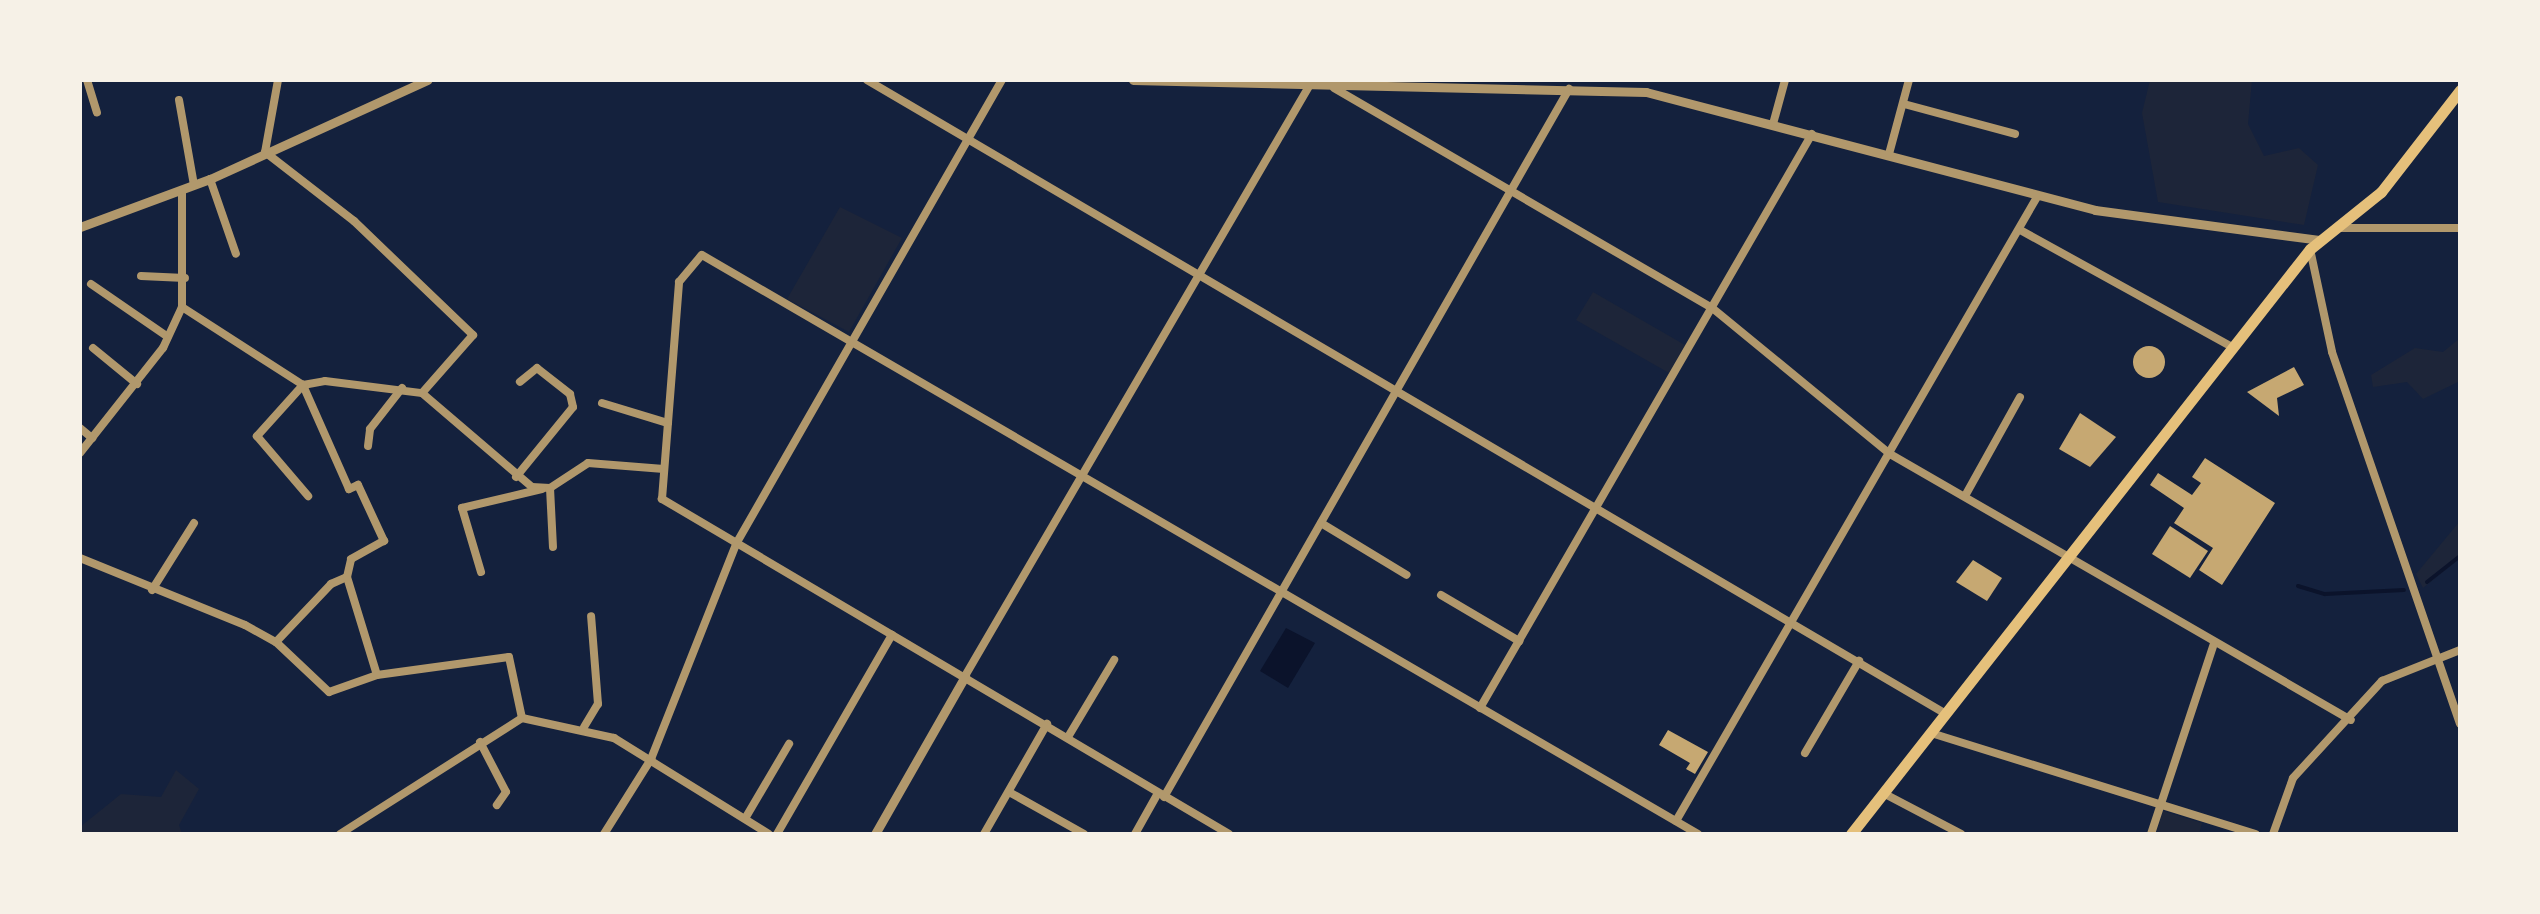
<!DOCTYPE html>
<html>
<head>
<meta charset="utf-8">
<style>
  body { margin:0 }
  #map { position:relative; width:2540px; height:914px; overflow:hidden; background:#14213d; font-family:"Fira Sans Condensed",sans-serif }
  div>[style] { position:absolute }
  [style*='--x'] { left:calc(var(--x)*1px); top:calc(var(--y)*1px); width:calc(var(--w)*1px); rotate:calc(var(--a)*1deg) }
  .green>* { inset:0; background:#1d2539 }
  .water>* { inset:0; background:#0b132b }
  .stream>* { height:4px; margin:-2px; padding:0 2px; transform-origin:2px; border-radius:2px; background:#0b132b }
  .building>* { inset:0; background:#c6a872 }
  .round { border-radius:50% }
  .minor>* { height:8px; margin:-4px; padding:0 4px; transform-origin:4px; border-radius:4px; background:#b1986c }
  .tertiary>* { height:9px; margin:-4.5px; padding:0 4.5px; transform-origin:4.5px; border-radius:4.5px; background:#b1986c }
  .primary>* { height:11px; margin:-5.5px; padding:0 5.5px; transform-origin:5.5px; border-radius:5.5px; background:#e5c07b }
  span { translate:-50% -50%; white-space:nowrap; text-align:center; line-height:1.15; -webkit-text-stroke:8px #f6f1e7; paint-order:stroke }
  .frame { position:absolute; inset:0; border:82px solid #f6f1e7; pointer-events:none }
</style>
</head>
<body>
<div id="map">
  <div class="green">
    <div style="clip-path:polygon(2150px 80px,2252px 80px,2248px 124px,2264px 156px,2299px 148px,2318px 165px,2304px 225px,2158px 202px,2142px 113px)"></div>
    <div style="clip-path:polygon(840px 207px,902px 238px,849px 332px,787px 299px)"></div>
    <div style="clip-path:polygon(1593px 292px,1685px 345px,1669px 373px,1576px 320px)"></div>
    <div style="clip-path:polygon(2460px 338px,2460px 381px,2423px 399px,2407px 382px,2373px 387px,2371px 375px,2415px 348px,2443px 352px)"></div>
    <div style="clip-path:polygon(2460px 521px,2460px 558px,2423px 588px,2416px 574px)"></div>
    <div style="clip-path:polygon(176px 770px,199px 789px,179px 825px,182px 834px,80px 834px,80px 827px,121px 794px,161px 797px)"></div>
    <div style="clip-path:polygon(2163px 811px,2202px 823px,2199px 834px,2156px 834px)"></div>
  </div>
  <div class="water">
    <div style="clip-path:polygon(1286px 628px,1315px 643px,1288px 688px,1260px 671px)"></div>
  </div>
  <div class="stream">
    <div style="--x:2427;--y:582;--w:42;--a:-38.2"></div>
    <div style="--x:2298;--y:586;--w:28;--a:17"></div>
    <div style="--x:2325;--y:594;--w:79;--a:-2.9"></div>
  </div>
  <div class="building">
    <div class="round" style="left:2133px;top:346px;width:32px;height:32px"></div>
    <div style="clip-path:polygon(2294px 367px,2304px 385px,2277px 398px,2279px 416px,2247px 392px)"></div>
    <div style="clip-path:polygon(2080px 413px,2116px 437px,2090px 467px,2059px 449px)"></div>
    <div style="clip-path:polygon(2205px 458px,2275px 503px,2222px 585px,2199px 570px,2213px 548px,2174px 523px,2184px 508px,2150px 485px,2158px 473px,2192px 495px,2201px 483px,2192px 477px)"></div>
    <div style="clip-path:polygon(2170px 526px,2208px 551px,2190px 578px,2152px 554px)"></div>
    <div style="clip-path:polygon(1973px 560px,2002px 578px,1987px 601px,1956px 582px)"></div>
    <div style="clip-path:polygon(1668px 730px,1708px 752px,1695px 774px,1686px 769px,1690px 763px,1659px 745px)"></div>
  </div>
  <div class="minor">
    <div style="--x:87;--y:80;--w:34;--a:73"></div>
    <div style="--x:278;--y:80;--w:73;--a:100.2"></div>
    <div style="--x:265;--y:152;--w:113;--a:37.8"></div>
    <div style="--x:354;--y:221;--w:165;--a:43.8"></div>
    <div style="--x:473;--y:335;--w:77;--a:131.3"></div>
    <div style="--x:867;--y:80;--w:1251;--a:30.44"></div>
    <div style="--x:1334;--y:88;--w:436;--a:30.2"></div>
    <div style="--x:1711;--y:307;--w:232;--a:39.4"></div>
    <div style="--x:1890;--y:454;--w:532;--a:29.99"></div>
    <div style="--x:179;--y:100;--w:86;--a:80"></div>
    <div style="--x:1904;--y:104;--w:115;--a:15.1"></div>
    <div style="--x:1773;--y:124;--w:46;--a:-74.7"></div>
    <div style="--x:1889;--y:154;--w:77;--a:-74.9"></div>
    <div style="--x:210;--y:179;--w:79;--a:70.9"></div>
    <div style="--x:2338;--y:228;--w:122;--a:0"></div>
    <div style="--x:2022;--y:231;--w:240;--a:28.9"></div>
    <div style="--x:2310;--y:249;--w:105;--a:77.9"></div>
    <div style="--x:2332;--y:352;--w:393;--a:71"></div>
    <div style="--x:141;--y:276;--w:44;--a:2.6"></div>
    <div style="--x:91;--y:284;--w:93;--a:34.5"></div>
    <div style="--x:182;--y:307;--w:144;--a:32.8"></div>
    <div style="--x:303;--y:385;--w:22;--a:-10"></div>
    <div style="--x:325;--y:381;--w:98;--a:7.1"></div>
    <div style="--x:422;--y:393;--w:145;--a:40.5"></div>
    <div style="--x:532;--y:487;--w:18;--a:3"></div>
    <div style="--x:550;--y:488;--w:45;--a:-33.3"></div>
    <div style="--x:588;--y:463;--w:76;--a:4.5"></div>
    <div style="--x:93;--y:348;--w:57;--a:39.3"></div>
    <div style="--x:602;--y:403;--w:69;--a:16.9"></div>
    <div style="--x:80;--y:428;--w:16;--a:40"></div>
    <div style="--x:368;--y:446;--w:17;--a:-83"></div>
    <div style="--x:370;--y:429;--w:52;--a:-52"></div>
    <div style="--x:80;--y:453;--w:134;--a:-51.7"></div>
    <div style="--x:163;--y:348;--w:45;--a:-65.1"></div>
    <div style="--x:182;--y:307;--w:117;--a:-90"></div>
    <div style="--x:516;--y:477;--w:90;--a:-50.8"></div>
    <div style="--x:573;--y:407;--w:13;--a:-103"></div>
    <div style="--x:570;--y:394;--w:42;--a:-141.8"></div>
    <div style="--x:537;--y:368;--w:22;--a:141"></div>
    <div style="--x:550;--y:488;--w:59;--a:87.1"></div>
    <div style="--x:1965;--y:496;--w:113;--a:-60.9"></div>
    <div style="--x:1321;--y:523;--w:100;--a:31.2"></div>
    <div style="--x:80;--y:558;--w:178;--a:22.1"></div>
    <div style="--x:245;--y:625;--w:35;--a:29"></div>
    <div style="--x:276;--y:642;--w:73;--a:43.3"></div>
    <div style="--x:329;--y:692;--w:51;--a:-19.5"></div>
    <div style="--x:377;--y:675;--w:133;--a:-7.8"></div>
    <div style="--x:509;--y:657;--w:62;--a:78"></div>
    <div style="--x:481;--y:572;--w:67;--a:-106.5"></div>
    <div style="--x:462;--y:508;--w:82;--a:-13.4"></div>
    <div style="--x:347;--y:577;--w:102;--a:73"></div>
    <div style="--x:152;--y:590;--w:79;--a:-57.9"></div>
    <div style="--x:1441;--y:595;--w:91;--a:30.5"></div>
    <div style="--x:276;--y:642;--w:80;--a:-46.5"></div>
    <div style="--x:331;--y:584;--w:17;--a:-24"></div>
    <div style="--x:347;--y:577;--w:18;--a:-77"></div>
    <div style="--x:351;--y:559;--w:38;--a:-29"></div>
    <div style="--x:384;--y:541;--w:62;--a:-114.9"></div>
    <div style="--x:358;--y:485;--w:10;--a:156"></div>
    <div style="--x:349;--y:489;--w:114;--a:-113.9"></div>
    <div style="--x:303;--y:385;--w:69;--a:132"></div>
    <div style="--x:257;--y:436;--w:79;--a:49.6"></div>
    <div style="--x:965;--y:676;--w:681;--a:-59.74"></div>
    <div style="--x:1480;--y:708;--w:663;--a:-59.96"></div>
    <div style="--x:584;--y:727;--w:27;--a:-59"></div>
    <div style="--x:598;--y:704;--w:88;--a:-94.5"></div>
    <div style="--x:1931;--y:733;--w:340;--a:17.3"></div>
    <div style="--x:1068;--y:737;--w:90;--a:-59.1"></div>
    <div style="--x:480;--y:742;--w:56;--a:62.5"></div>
    <div style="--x:506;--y:792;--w:16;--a:125"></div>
    <div style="--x:1805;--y:753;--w:107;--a:-59.6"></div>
    <div style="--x:1009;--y:792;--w:86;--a:29.2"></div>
    <div style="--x:1883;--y:793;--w:88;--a:27.7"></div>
    <div style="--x:1164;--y:797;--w:816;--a:-60.23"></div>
    <div style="--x:746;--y:817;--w:85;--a:-59.5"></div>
    <div style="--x:1676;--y:821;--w:721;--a:-59.95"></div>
    <div style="--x:340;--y:834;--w:216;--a:-32.5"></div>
    <div style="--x:522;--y:718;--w:94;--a:12.3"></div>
    <div style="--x:614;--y:738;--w:182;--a:31.8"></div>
    <div style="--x:604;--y:834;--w:89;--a:-57.9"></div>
    <div style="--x:651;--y:759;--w:231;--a:-68.4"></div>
    <div style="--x:736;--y:544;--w:535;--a:-60.18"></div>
    <div style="--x:777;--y:834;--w:230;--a:-60"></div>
    <div style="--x:984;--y:834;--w:127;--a:-60.2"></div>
    <div style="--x:1135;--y:834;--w:47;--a:-60.7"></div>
    <div style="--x:1229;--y:834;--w:659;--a:-149.42"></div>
    <div style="--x:662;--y:499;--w:218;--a:-85.5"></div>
    <div style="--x:679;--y:282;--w:35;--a:-50"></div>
    <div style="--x:702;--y:255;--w:1152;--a:30.17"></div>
    <div style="--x:2151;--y:834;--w:200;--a:-71.7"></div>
    <div style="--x:2273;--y:834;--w:59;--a:-70.3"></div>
    <div style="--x:2293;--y:778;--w:132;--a:-47.5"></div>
    <div style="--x:2382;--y:681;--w:84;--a:-21.7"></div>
  </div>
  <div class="tertiary">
    <div style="--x:1133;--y:80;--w:513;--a:1.34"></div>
    <div style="--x:1646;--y:92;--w:464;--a:14.7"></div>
    <div style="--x:2095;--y:210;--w:226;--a:7.6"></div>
    <div style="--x:80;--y:227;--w:139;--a:-20.3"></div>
    <div style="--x:210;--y:179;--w:239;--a:-24.5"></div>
    <div style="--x:875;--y:834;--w:182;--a:-60.3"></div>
  </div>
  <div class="primary">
    <div style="--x:1851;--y:834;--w:744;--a:-51.88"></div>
    <div style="--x:2310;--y:249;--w:91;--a:-38.8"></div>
    <div style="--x:2381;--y:192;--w:129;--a:-52.2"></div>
  </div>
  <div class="frame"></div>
</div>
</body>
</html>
